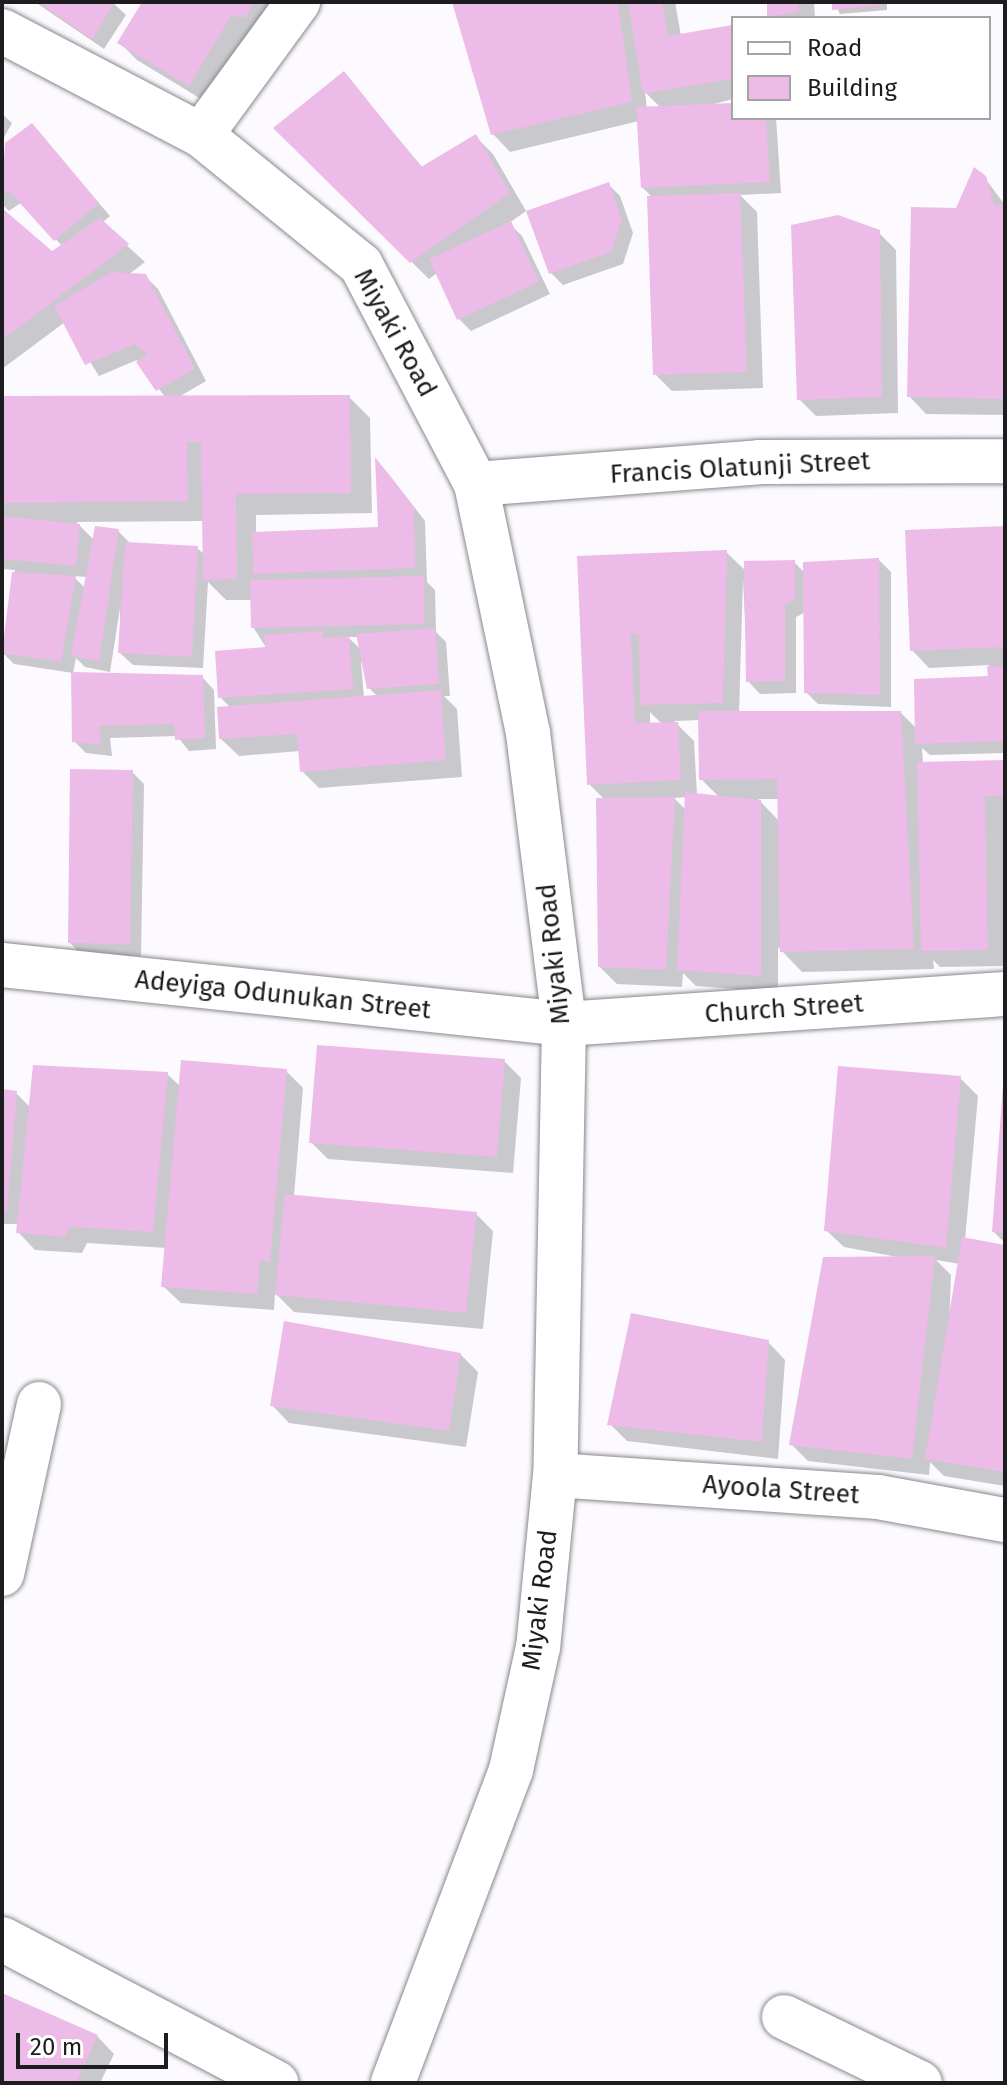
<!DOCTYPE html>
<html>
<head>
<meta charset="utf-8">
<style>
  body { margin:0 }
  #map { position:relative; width:1007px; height:2085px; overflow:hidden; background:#fcfaff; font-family:"Fira Sans",sans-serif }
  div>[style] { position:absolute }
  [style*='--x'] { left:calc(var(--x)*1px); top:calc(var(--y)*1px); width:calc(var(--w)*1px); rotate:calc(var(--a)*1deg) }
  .shadow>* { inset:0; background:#0003 }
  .building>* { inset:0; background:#ecbbe7 }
  .roads { filter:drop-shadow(0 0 2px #8a888d) drop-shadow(0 0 2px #8a888d) }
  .minor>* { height:44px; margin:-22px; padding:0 22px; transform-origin:22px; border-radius:22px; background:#fff }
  span { translate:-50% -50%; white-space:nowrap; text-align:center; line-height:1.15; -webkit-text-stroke:8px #fff; paint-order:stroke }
  .street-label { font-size:26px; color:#1d1c1e }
  .frame { position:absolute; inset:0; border:4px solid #1d1c1e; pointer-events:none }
  .legend { position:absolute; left:731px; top:16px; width:260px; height:104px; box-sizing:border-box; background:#fff; border:2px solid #a5a4a5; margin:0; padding:10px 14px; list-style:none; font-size:24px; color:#1d1c1e }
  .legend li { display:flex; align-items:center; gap:16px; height:40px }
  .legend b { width:40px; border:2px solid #a5a4a5 }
  .scale { position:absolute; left:16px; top:2033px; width:152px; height:36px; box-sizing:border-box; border:4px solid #1d1c1e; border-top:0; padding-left:10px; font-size:24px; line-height:28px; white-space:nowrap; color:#1d1c1e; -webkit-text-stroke:6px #fff; paint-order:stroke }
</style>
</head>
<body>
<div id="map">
  <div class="shadow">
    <div style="clip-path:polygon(35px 2px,112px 2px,126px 15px,104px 49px)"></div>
    <div style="clip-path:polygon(145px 2px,281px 2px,206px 102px,137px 60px,120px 43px)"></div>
    <div style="clip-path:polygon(evenodd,455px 2px,675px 2px,681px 36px,733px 28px,733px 99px,706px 106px,733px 105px,733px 118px,776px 118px,781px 193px,740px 195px,757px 212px,763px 388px,672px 391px,655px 374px,653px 198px,642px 187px,639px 121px,510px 152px,493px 134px,455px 2px,645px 92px,661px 108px,647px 109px,645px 92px)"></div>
    <div style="clip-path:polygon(769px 2px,814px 2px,815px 18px,771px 18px)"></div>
    <div style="clip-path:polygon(834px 2px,887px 2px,887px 10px,840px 14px)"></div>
    <div style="clip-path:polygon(344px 74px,423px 168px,476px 137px,493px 154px,526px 211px,509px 223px,522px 236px,550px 294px,471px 331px,459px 319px,437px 273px,429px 279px,276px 128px)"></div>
    <div style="clip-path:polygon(2px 114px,12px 123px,2px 141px)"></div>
    <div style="clip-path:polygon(evenodd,43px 138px,110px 216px,102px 223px,145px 262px,128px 275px,145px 276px,158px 289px,206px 381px,177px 398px,349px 397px,370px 418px,372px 513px,256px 515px,256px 534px,380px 529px,377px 462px,387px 472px,425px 521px,427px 582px,435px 590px,436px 632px,446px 642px,450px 696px,444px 696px,457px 709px,462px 777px,319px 788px,302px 771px,300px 751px,239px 756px,221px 739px,231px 708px,220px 697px,267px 649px,253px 627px,252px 600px,226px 600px,208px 582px,203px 668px,133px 665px,120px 653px,120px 608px,110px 672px,85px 667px,76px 658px,73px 673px,14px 664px,2px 652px,15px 570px,2px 569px,2px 398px,166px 398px,137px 360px,99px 376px,65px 322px,2px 369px,2px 211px,52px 253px,62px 246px,22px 202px,9px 211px,2px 204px,2px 161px,10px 150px,43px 138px,204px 521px,205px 555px,197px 548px,130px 543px,118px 531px,95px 541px,76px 522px,204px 521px,43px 138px,73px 576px,88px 577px,86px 589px,73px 576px,43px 138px,348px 637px,359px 637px,360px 649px,348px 637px,43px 138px,361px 662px,368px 668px,369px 688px,377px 696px,364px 698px,361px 662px)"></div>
    <div style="clip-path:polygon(984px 177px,1005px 205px,1005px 415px,926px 414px,909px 396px,957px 210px)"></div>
    <div style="clip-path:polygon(608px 184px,620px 196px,633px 233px,623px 264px,563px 285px,551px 273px)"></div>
    <div style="clip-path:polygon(878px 232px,896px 250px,898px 413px,816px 416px,799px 399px)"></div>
    <div style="clip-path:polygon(evenodd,1005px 528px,1005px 753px,930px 755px,922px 748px,923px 764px,1005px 762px,1004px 966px,940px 967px,933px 960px,934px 969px,802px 972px,778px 947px,778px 992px,696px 986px,683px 973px,682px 987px,617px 984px,600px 967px,605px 800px,589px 784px,579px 558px,726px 552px,747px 572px,794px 562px,806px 574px,879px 560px,891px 572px,891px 707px,818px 704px,806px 692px,806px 612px,796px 617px,796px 693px,760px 694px,748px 681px,743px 579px,739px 713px,901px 713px,917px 729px,990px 678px,989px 665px,929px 668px,912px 650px,1005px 528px,650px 712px,662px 724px,650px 725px,650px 712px,1005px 528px,700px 720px,701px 779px,720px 798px,697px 795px,694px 741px,674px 721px,700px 720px,1005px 528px,687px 797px,687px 811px,674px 798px,687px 797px,1005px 528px,758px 799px,779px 799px,779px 821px,758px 799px)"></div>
    <div style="clip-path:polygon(73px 674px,202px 677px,214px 690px,216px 749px,189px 751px,177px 736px,110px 738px,112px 756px,86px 753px,74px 741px)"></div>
    <div style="clip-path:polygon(132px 772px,144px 784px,141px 956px,82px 955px,70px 943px)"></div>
    <div style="clip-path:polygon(504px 1061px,521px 1078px,513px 1173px,328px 1159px,311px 1142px)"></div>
    <div style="clip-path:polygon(286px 1071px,303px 1088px,294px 1196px,476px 1214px,493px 1231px,483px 1329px,294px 1312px,275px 1293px,274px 1310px,181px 1303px,163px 1286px,167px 1248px,87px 1243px,82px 1253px,35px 1250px,18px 1232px,19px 1224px,2px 1224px,2px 1091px,16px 1093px,31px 1108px,167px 1074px,181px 1087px)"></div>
    <div style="clip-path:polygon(evenodd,960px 1078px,978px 1096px,965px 1240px,1005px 1247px,1005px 1486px,944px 1476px,930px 1462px,929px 1475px,808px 1461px,791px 1444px,903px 1258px,844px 1247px,826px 1230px,960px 1078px,936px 1260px,960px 1264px,949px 1329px,951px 1275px,936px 1260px)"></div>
    <div style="clip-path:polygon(1005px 1086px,1005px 1243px,994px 1232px)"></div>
    <div style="clip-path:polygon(768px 1342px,785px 1360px,778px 1459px,627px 1441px,610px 1424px)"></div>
    <div style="clip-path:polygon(460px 1354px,478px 1372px,466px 1447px,289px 1423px,272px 1405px)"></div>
    <div style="clip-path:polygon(2px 1995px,97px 2036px,114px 2054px,100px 2083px,2px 2083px)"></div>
  </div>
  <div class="building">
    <div style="clip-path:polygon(38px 2px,115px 2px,92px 39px)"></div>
    <div style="clip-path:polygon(142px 2px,254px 2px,245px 18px,231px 16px,189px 86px,117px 43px)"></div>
    <div style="clip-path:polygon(452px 2px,618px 2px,632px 102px,491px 135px)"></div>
    <div style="clip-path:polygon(628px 2px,662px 2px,668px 36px,732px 25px,733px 79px,643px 94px)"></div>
    <div style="clip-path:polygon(767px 2px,798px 2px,799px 12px,767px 17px)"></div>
    <div style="clip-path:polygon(832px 2px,882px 2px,883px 5px,832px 10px)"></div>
    <div style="clip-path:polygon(344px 71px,421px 167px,476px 134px,510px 193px,410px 263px,273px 128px)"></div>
    <div style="clip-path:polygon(733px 103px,733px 118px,766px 118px,770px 182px,641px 188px,636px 107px)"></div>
    <div style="clip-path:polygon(32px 123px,99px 203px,54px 241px,9px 191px,2px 196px,5px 143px)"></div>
    <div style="clip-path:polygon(974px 167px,986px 176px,994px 205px,1005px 205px,1005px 399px,907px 397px,911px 207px,956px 208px)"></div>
    <div style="clip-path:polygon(609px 182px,622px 220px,611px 252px,549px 274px,526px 211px)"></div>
    <div style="clip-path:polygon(740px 193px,747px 372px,653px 375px,647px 196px)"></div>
    <div style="clip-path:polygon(2px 208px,52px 251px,100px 218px,129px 244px,2px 340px)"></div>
    <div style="clip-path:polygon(838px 215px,880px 230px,882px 397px,797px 400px,791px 225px)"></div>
    <div style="clip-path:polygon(511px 221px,539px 282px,457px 320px,429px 259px)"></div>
    <div style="clip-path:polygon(112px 272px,146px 274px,195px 369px,156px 391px,136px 362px,148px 355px,135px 344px,85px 365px,54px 306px)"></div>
    <div style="clip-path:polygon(350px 395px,351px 493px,236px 494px,237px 579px,203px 580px,201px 442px,187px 442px,188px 501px,2px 503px,2px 396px)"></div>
    <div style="clip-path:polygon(375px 457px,414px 507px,415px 568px,253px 574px,252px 532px,378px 527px)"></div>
    <div style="clip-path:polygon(2px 516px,80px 524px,76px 566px,2px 559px)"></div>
    <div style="clip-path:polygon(95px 526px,119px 529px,99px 661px,71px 656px)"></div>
    <div style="clip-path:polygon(1005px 526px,1005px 647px,910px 651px,905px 530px)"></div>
    <div style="clip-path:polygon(125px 542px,198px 546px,192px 657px,118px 653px)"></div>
    <div style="clip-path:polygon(727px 550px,723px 703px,640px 705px,639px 635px,631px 633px,635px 723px,678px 722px,681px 780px,587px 785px,577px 556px)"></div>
    <div style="clip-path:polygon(879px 558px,880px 695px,804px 693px,803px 562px)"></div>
    <div style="clip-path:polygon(795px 560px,795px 599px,785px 605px,785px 681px,746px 682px,744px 561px)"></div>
    <div style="clip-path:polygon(12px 572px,76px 576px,61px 662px,2px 653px)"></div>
    <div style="clip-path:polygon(424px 576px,424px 624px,251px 628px,250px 580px)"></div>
    <div style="clip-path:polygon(435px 628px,439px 684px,367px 689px,356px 634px)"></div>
    <div style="clip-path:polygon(323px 631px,323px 638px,349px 636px,353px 689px,218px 698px,215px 651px,265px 647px,264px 635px)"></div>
    <div style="clip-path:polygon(987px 666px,1005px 666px,1005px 741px,915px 744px,914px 679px,988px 676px)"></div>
    <div style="clip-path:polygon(71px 672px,203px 675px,205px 738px,175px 740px,174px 724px,99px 726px,101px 745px,72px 742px)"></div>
    <div style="clip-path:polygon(441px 690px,446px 760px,300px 772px,297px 734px,219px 739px,217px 707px)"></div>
    <div style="clip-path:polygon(698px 711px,901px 711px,914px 949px,780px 952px,777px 779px,699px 780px)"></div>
    <div style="clip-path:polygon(1005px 760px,1005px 796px,985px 796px,988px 950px,921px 951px,917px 762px)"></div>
    <div style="clip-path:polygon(70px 769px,133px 770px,130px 944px,68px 943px)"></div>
    <div style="clip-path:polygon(685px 792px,761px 800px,761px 976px,677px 970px)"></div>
    <div style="clip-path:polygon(675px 797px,666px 970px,598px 967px,596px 798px)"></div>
    <div style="clip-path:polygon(317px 1045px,505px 1059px,497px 1157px,309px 1143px)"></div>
    <div style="clip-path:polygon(181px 1060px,287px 1069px,270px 1262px,260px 1260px,257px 1294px,161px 1287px)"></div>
    <div style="clip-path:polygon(33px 1065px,168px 1072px,153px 1232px,70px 1227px,65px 1237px,16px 1233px)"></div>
    <div style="clip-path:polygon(838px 1066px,961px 1076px,946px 1248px,824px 1231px)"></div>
    <div style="clip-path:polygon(1003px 1085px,1005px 1085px,1005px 1233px,992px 1232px)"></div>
    <div style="clip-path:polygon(2px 1089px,17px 1091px,7px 1213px,2px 1213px)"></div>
    <div style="clip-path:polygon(285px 1194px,477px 1212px,466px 1313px,275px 1295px)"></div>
    <div style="clip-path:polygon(962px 1237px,1005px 1245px,1005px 1472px,925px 1459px)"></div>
    <div style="clip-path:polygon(935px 1256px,912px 1459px,789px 1445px,823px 1257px)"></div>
    <div style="clip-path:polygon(631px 1313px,769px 1340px,762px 1442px,607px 1425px)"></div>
    <div style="clip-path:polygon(284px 1321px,461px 1353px,449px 1431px,270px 1406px)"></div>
    <div style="clip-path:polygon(2px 1993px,98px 2035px,76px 2083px,2px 2083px)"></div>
  </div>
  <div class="roads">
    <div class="minor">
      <div style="--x:2;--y:31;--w:225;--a:27.6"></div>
      <div style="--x:201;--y:135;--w:206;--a:39.1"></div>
      <div style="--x:361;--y:265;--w:247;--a:62.3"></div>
      <div style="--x:476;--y:484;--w:254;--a:78.2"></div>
      <div style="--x:528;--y:733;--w:293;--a:82.9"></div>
      <div style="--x:564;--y:1024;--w:451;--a:91.1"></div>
      <div style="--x:555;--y:1475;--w:173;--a:95.6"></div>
      <div style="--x:538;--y:1647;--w:126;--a:102.4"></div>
      <div style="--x:511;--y:1770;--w:335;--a:110.7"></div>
      <div style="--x:201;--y:135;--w:165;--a:-53.9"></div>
      <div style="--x:476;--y:484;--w:284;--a:-4.4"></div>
      <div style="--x:759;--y:462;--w:246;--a:-0.2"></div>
      <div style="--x:2;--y:965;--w:565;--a:5.99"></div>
      <div style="--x:564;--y:1024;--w:442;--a:-3.9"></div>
      <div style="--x:555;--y:1475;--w:324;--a:3.9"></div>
      <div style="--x:878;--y:1497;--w:129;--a:10.3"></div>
      <div style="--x:2;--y:1574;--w:174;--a:-77.7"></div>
      <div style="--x:2;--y:1939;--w:310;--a:27.7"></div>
      <div style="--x:784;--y:2017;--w:151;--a:25.9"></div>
    </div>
  </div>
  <div class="street-label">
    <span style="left:395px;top:333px;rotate:61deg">Miyaki Road</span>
    <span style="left:740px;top:468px;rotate:-3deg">Francis Olatunji Street</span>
    <span style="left:554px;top:954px;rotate:-96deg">Miyaki Road</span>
    <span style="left:283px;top:995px;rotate:6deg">Adeyiga Odunukan Street</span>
    <span style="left:784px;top:1009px;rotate:-4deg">Church Street</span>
    <span style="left:781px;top:1490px;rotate:4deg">Ayoola Street</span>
    <span style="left:540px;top:1600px;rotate:-83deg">Miyaki Road</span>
  </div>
  <div class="frame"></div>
  <ul class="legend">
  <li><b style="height:10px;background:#fff"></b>Road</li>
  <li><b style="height:22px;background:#ecbbe7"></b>Building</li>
  </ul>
  <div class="scale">20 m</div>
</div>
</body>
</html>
